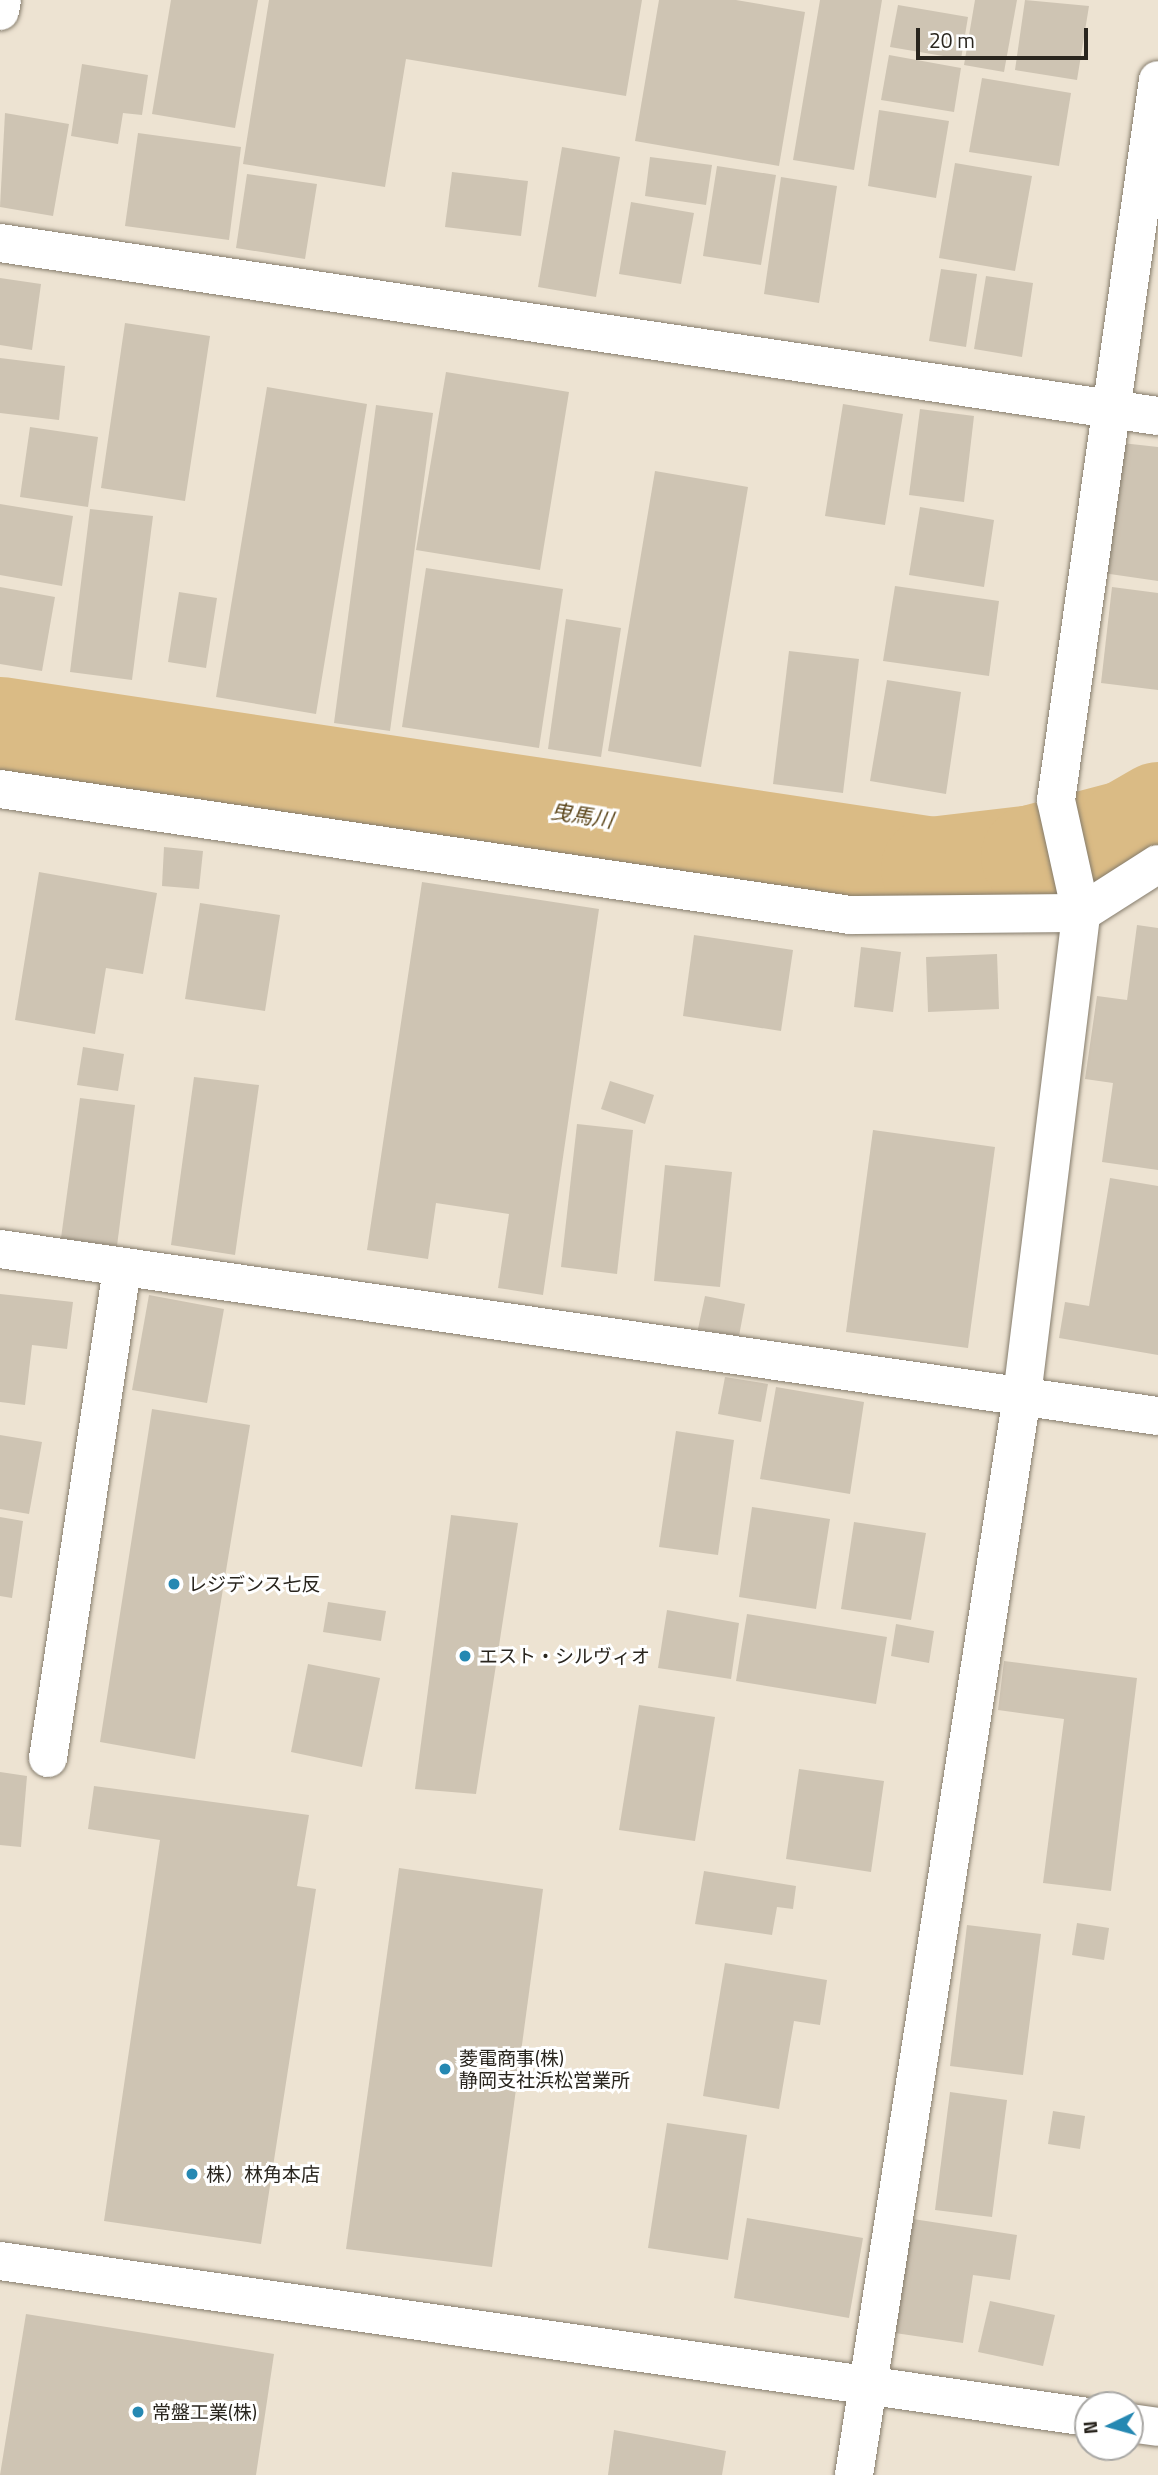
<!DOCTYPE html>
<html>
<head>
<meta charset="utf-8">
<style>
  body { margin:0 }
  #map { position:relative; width:1158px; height:2475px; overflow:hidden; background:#ede3d2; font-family:"Titillium Web","Noto Sans JP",sans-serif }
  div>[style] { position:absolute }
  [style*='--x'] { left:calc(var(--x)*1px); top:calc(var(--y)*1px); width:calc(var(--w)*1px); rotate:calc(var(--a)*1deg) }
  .river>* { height:103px; margin:-51.5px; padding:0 51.5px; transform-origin:51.5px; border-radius:51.5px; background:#dabb85 }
  .building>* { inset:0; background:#cec4b3 }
  .roads { filter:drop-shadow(0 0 2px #857c6c) drop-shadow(0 0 2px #857c6c) }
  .minor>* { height:38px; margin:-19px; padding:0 19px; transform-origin:19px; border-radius:19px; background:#fff }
  .tertiary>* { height:38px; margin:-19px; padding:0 19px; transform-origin:19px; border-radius:19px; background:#fff }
  .dots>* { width:19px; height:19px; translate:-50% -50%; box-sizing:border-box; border:4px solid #fff; border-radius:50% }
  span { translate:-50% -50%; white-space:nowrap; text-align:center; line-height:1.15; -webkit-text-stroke:6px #fff; paint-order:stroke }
  .poi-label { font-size:19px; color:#29251e }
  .left { translate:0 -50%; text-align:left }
  .water-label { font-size:21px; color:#5c461b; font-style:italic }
  .north { position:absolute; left:1074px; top:2391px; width:70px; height:70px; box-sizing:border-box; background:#fff; border:2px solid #a9a8a5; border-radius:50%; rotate:265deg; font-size:19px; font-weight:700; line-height:28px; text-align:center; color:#29251e }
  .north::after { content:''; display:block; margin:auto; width:24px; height:32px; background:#2588b2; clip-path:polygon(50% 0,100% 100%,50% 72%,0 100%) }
  .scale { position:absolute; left:916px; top:28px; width:172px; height:32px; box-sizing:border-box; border:4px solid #29251e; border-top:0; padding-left:9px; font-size:21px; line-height:24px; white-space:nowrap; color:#29251e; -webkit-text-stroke:5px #fff; paint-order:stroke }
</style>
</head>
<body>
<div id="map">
  <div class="river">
    <div style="--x:0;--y:728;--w:942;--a:8.54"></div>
    <div style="--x:932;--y:868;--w:101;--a:-6.8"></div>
    <div style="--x:1032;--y:856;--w:98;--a:-14.7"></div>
    <div style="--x:1127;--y:831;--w:36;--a:-30"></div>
  </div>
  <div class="building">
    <div style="clip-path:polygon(171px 0,258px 0,235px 128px,152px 114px)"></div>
    <div style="clip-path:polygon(269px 0,642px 0,626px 96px,406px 59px,385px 187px,243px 164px)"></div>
    <div style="clip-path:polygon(659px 0,736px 0,805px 12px,779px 166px,635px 141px)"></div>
    <div style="clip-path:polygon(820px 0,882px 0,854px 170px,793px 160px)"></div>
    <div style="clip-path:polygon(975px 0,1017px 0,1004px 72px,964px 65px)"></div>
    <div style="clip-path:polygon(1025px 0,1089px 6px,1077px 80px,1015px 70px)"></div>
    <div style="clip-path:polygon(898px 5px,968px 17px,961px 59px,890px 47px)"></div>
    <div style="clip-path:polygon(889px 55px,961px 68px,954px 112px,881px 100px)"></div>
    <div style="clip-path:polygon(82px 64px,148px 75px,142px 115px,123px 113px,118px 144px,71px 136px)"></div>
    <div style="clip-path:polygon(982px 78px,1071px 93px,1059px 166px,969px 152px)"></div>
    <div style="clip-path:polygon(879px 110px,949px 121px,936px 198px,868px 186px)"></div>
    <div style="clip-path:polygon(5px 113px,69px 124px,53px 216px,0 207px)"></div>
    <div style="clip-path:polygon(138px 133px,241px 147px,229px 240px,125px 226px)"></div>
    <div style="clip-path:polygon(562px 147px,620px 157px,596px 297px,538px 287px)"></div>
    <div style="clip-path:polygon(650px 157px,712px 165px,706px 205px,645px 196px)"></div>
    <div style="clip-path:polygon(955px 163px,1032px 176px,1015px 271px,939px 258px)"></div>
    <div style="clip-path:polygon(717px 166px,776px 175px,761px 265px,703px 256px)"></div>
    <div style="clip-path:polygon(452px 172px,528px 181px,521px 236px,445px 227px)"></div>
    <div style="clip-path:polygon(247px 174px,317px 184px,305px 259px,236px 248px)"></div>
    <div style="clip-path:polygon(781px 177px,837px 186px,819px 303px,764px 294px)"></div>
    <div style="clip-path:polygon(631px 202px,694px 213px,681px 284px,619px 274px)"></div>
    <div style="clip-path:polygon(941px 269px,977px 274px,966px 347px,929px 341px)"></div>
    <div style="clip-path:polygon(986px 276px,1033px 283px,1022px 357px,974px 349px)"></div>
    <div style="clip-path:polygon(0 278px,41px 284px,32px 350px,0 345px)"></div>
    <div style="clip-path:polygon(125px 323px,210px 336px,185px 501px,101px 488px)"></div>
    <div style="clip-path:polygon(0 358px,65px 366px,59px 420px,0 413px)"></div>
    <div style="clip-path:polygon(446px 372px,569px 392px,540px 570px,416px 550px)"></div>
    <div style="clip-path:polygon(267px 387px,367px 404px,316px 714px,216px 697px)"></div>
    <div style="clip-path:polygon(843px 404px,903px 414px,885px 525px,825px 516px)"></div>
    <div style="clip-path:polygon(376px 405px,433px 413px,390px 731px,334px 723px)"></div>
    <div style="clip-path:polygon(920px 409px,974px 416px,964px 502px,909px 495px)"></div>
    <div style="clip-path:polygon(30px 427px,98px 437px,88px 507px,20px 497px)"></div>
    <div style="clip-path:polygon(1122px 443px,1158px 447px,1158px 581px,1103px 573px)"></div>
    <div style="clip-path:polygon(655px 471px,748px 487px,701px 767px,608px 751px)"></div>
    <div style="clip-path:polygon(0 504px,73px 516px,62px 586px,0 575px)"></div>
    <div style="clip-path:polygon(920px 507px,994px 520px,984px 587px,909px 575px)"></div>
    <div style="clip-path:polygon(90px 509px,153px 516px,132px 680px,70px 672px)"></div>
    <div style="clip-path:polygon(426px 568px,563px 589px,539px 748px,402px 727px)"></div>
    <div style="clip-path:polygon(895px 586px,999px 601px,989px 676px,883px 661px)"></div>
    <div style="clip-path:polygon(0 587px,55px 597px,42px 671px,0 664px)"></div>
    <div style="clip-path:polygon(1112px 587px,1158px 593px,1158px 690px,1101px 683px)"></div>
    <div style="clip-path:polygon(179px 592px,217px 598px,206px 668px,168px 662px)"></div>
    <div style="clip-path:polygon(566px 619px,621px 628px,601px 757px,548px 749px)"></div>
    <div style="clip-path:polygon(789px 651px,859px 659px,843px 793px,773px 784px)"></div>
    <div style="clip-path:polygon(887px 680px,961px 692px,946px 794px,870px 781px)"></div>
    <div style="clip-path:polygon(164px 847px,203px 851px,199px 889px,162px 886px)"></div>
    <div style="clip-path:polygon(39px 872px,157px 893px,143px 974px,106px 968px,95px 1034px,15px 1020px)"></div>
    <div style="clip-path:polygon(422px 882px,599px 909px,543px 1295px,498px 1288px,509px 1214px,436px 1203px,428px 1259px,367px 1250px)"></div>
    <div style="clip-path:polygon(200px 903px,280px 915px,265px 1011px,185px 999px)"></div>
    <div style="clip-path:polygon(1137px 925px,1158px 928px,1158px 1170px,1102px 1162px,1113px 1083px,1085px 1079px,1097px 996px,1127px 1000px)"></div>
    <div style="clip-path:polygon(694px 935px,793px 950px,781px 1031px,683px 1016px)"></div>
    <div style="clip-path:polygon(861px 947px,901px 952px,893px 1012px,854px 1007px)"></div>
    <div style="clip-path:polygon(997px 954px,999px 1009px,928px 1012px,926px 957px)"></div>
    <div style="clip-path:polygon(83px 1047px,124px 1054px,118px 1091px,77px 1085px)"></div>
    <div style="clip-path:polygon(194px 1077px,259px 1085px,235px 1255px,171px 1245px)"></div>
    <div style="clip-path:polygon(610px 1081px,654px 1095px,645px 1124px,601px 1109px)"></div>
    <div style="clip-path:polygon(80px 1098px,135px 1105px,117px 1246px,61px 1238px)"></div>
    <div style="clip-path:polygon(577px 1124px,633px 1130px,617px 1274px,561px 1267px)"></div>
    <div style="clip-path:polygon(873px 1130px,995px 1147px,968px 1348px,846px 1332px)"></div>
    <div style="clip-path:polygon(665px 1165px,732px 1172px,720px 1287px,654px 1281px)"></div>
    <div style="clip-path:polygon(1110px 1178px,1158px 1186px,1158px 1355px,1059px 1338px,1065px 1302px,1089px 1306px)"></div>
    <div style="clip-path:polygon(0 1294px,73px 1302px,67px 1349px,32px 1345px,25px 1405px,0 1402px)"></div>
    <div style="clip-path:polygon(149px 1295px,224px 1309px,207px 1403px,132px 1390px)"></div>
    <div style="clip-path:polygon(705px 1296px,745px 1304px,739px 1336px,698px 1329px)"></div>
    <div style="clip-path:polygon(725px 1377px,768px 1384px,761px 1422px,718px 1414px)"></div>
    <div style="clip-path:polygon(776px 1387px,864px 1402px,850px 1494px,760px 1479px)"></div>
    <div style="clip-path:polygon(152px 1409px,250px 1425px,195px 1759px,100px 1742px)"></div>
    <div style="clip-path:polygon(676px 1431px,734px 1440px,718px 1555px,659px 1547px)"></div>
    <div style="clip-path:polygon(0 1435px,42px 1442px,29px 1514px,0 1509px)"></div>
    <div style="clip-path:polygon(752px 1507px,830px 1519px,816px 1609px,739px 1597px)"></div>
    <div style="clip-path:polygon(451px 1515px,518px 1523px,476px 1794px,415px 1789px)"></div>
    <div style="clip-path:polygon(0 1517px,23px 1521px,12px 1598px,0 1596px)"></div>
    <div style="clip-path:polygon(854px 1522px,926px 1533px,911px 1620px,841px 1609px)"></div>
    <div style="clip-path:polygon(328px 1602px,386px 1611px,381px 1641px,323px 1632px)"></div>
    <div style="clip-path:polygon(667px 1610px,739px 1623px,731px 1679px,658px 1668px)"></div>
    <div style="clip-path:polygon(747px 1614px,887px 1637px,876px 1704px,736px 1681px)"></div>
    <div style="clip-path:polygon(896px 1624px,934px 1631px,929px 1663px,891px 1656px)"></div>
    <div style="clip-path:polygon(1004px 1661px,1137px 1678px,1111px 1891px,1043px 1883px,1064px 1719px,998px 1710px)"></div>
    <div style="clip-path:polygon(308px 1664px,380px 1678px,362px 1767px,291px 1752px)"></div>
    <div style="clip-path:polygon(639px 1705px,715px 1717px,695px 1841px,619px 1830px)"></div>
    <div style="clip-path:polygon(799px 1769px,884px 1781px,871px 1872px,786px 1859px)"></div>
    <div style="clip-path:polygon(0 1772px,27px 1776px,21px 1847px,0 1845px)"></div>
    <div style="clip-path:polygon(94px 1786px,309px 1815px,297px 1886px,316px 1889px,261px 2244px,104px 2221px,160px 1840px,88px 1829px)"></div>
    <div style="clip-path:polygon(399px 1868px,543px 1889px,492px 2267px,346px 2249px)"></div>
    <div style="clip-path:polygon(704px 1871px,796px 1886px,793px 1909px,777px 1907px,772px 1935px,695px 1924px)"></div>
    <div style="clip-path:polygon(1077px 1923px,1109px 1928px,1104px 1960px,1072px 1955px)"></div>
    <div style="clip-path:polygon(967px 1925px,1041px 1934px,1023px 2075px,950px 2066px)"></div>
    <div style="clip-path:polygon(725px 1963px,827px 1980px,820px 2025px,794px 2021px,779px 2109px,703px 2096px)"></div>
    <div style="clip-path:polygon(950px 2092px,1007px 2100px,992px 2217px,935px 2210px)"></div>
    <div style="clip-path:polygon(1053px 2111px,1085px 2116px,1080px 2149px,1048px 2144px)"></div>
    <div style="clip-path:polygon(667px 2123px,747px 2135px,728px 2260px,648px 2248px)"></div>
    <div style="clip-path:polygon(747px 2218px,863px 2238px,849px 2318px,734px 2298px)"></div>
    <div style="clip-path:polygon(913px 2219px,1017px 2235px,1010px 2280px,973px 2275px,963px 2343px,895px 2333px)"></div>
    <div style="clip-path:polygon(990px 2301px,1055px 2315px,1043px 2366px,978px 2352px)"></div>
    <div style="clip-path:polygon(26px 2314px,274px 2354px,256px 2475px,0 2475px)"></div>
    <div style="clip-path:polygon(614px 2430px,726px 2451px,722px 2475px,608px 2475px)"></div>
  </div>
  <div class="roads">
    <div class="minor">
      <div style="--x:0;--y:11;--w:11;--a:-80"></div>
      <div style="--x:0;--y:243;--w:1171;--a:8.5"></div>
      <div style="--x:0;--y:789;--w:859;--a:8.43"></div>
      <div style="--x:850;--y:915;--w:231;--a:-0.5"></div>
      <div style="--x:1081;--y:913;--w:91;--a:-32.5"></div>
      <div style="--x:0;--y:1249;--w:1170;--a:8.21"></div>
      <div style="--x:48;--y:1758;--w:497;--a:-81.4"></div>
      <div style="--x:854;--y:2475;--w:1092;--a:-81.15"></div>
      <div style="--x:1022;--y:1396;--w:487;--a:-83"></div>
      <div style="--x:1081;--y:913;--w:116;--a:-102.5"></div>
      <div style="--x:1056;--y:800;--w:727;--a:-81.94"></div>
    </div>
    <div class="tertiary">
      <div style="--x:0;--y:2261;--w:1099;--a:8.16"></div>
      <div style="--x:1130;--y:2423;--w:28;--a:8"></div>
    </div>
  </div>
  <div class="dots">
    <div style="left:174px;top:1584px;background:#2588b2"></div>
    <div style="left:465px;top:1656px;background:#2588b2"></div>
    <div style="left:445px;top:2069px;background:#2588b2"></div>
    <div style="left:192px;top:2174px;background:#2588b2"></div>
    <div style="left:138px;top:2412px;background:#2588b2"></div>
  </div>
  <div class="poi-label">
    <span class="left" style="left:188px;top:1584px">レジデンス七反</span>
    <span class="left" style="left:479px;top:1656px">エスト・シルヴィオ</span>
    <span class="left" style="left:459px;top:2069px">菱電商事(株)<br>静岡支社浜松営業所</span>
    <span class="left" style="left:206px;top:2174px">株）林角本店</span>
    <span class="left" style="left:152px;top:2412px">常盤工業(株)</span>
  </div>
  <div class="water-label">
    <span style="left:582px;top:815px;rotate:9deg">曳馬川</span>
  </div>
  <div class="north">N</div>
  <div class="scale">20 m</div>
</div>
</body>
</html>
